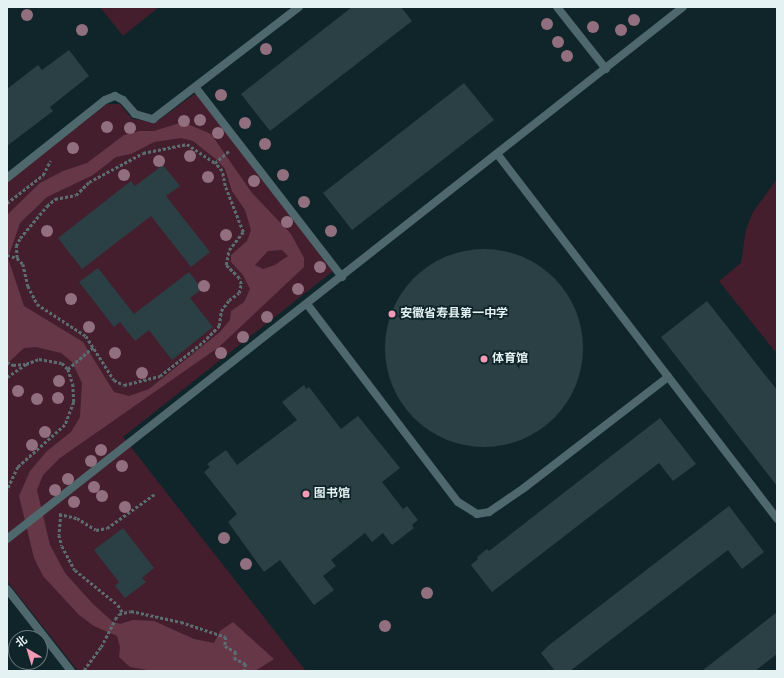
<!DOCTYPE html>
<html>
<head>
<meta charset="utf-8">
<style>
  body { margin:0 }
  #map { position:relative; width:784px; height:678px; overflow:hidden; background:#102529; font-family:"Public Sans","Noto Sans SC",sans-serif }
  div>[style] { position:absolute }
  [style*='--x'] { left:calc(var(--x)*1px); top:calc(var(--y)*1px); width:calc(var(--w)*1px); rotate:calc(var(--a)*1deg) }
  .green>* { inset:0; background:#441e2c }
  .water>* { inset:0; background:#663847 }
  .building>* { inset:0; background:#2b4044 }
  .round { border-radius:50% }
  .path>* { height:2.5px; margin-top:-1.25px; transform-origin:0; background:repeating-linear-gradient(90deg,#5b6d71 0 3px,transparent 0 5px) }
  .lane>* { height:8px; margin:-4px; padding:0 4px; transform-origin:4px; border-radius:4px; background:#4f686d }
  .trees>* { width:12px; height:12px; margin:-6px; border-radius:50%; background:#926f7f }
  .dots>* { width:11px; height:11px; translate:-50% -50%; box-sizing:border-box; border:2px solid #102529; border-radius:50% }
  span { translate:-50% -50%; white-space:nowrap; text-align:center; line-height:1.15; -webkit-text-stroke:3.5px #102529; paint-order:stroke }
  .poi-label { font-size:12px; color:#e5f2f4; font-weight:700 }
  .left { translate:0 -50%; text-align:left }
  .frame { position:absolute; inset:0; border:8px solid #e5f2f4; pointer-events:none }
  .north { position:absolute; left:8px; top:630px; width:40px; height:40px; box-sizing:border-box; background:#102529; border:1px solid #65777a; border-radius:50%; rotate:322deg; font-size:11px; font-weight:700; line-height:16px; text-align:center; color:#e5f2f4 }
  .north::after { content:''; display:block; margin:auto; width:14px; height:18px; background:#f09ab5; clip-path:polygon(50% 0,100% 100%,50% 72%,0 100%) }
</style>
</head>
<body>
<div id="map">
  <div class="green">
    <div style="clip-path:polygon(100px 7px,159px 7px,123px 36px)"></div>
    <div style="clip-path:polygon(196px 93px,333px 271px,123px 437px,306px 671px,78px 671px,7px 581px,7px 182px,107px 104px,120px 104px,132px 119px,156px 122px)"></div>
    <div style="clip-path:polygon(777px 179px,777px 354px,719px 281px,741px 263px,746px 229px,753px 212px)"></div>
  </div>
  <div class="water">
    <div style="clip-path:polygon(evenodd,183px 122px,211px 134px,252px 193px,291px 234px,304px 258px,304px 267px,219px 347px,60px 458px,43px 475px,37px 490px,50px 545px,65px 573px,93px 604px,113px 622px,120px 624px,133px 620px,154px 621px,194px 639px,214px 643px,220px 631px,233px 622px,274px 659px,255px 671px,153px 671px,130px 667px,119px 657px,120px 647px,117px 636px,94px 626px,79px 615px,43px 576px,34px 558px,19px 496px,30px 471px,47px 451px,71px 432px,80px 417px,82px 383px,72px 362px,61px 353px,36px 347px,24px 348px,7px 364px,7px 215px,40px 183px,63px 171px,87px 163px,124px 135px,140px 131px,154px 131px,183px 122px,181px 138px,193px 141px,217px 160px,225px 169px,232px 191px,245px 210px,251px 230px,247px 241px,231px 255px,231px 262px,243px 275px,250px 289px,244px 302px,231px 311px,230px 320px,220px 332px,149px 389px,129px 396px,114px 392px,83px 342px,24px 306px,8px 258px,20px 223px,47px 197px,93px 175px,116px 157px,131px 154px,154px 142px,181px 138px,183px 122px,282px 250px,288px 256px,275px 265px,263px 269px,255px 265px,268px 251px,282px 250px)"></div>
  </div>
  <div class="building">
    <div style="clip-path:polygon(352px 7px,401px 7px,412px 21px,270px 131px,241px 94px)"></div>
    <div style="clip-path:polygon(69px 50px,89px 76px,50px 107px,53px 111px,7px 146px,7px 89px,38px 65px,42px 70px)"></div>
    <div style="clip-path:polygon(464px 83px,494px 120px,352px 230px,323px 193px)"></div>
    <div style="clip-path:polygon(163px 165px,180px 186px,166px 196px,210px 252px,191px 267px,151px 216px,82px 269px,58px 238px,131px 181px,135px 186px)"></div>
    <div class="round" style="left:385px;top:249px;width:198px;height:198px"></div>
    <div style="clip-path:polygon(98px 268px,134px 314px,189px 272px,202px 289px,190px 298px,213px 327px,172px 360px,149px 330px,135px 341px,120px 322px,114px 327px,79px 282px)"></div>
    <div style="clip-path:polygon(707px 301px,777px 390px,777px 486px,661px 337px)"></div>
    <div style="clip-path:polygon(304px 385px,306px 389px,309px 387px,341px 429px,358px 416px,400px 468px,382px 482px,403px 509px,407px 506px,418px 520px,412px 525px,414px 528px,392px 545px,383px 533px,372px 542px,365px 533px,331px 560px,336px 566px,323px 576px,334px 590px,314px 605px,280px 560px,264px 572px,228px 522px,237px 514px,204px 472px,210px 467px,207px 464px,226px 450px,237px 465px,297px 420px,282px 402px)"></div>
    <div style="clip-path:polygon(660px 418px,696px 464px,673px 481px,659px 463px,492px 592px,471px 565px,478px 559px,477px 557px,487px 549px,489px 551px)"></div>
    <div style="clip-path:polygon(729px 506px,764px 552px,742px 569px,728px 550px,570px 671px,555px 671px,541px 653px,548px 646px)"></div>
    <div style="clip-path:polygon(123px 528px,154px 568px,142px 578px,146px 582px,125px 598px,115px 586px,119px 582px,94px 550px)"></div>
    <div style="clip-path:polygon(777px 612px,777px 654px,755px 671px,702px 671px)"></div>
  </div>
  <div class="path">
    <div style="--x:7;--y:203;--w:46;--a:-37.9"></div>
    <div style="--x:43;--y:175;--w:16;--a:-63"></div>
    <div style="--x:7;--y:255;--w:10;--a:17"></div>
    <div style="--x:17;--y:258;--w:8;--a:45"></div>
    <div style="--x:23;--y:264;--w:23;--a:77"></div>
    <div style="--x:28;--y:286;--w:20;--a:63"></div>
    <div style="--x:37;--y:304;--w:59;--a:33.1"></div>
    <div style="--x:86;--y:336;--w:52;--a:57.5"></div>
    <div style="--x:114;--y:380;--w:11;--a:27"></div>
    <div style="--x:124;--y:385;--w:37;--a:-14"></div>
    <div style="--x:160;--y:376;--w:55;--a:-38.3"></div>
    <div style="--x:203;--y:342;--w:23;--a:-45"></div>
    <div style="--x:219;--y:326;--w:15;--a:-82"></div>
    <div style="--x:221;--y:311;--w:14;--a:-54"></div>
    <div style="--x:229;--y:300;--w:12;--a:-35"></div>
    <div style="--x:239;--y:293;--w:9;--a:-77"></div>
    <div style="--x:241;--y:284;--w:6;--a:-108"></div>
    <div style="--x:239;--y:278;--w:18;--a:-135"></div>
    <div style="--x:226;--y:265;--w:15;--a:-79"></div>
    <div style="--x:229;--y:250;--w:23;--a:-52"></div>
    <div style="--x:243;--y:232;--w:49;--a:-111.4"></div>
    <div style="--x:225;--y:186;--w:15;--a:-101"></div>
    <div style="--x:222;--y:171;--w:11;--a:-131"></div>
    <div style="--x:215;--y:163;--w:18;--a:-41"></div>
    <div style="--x:17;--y:258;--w:12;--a:-95"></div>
    <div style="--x:16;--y:246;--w:9;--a:-63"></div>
    <div style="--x:20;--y:238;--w:42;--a:-49.8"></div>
    <div style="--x:47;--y:206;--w:11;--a:-41"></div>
    <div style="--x:55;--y:199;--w:21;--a:-11"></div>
    <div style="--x:76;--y:195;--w:18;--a:-45"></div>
    <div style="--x:89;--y:182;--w:61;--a:-28.2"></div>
    <div style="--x:143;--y:153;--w:45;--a:-11.6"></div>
    <div style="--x:187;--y:144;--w:34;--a:34"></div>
    <div style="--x:7;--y:362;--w:7;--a:27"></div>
    <div style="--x:13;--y:365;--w:12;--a:-5"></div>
    <div style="--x:68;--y:369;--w:35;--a:-41"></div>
    <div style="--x:7;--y:377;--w:23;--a:-34"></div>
    <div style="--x:26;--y:364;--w:14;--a:-21"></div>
    <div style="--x:39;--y:359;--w:23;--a:10"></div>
    <div style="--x:62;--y:363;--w:8;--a:45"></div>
    <div style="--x:68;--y:369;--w:16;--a:72"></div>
    <div style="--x:73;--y:384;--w:18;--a:87"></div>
    <div style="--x:74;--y:402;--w:25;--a:111"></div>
    <div style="--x:65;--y:425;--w:63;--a:138.2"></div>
    <div style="--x:18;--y:467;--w:26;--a:115"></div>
    <div style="--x:59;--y:514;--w:18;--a:13"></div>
    <div style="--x:77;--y:518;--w:22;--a:32"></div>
    <div style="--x:96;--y:530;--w:11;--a:-10"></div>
    <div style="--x:107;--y:528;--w:60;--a:-35.5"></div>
    <div style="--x:61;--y:514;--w:21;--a:95"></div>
    <div style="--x:59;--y:535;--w:11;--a:75"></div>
    <div style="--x:62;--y:546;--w:27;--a:62"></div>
    <div style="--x:75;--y:570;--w:55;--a:39.1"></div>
    <div style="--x:118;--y:605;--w:9;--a:58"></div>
    <div style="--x:84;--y:670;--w:29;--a:-54"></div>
    <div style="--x:101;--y:647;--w:31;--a:-63"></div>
    <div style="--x:115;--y:619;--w:6;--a:-51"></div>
    <div style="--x:119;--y:614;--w:12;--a:-14"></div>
    <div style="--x:131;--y:611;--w:51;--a:12.4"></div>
    <div style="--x:181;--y:622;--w:47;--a:18.4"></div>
    <div style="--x:226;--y:637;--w:9;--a:96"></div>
    <div style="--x:225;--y:646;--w:13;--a:29"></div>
    <div style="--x:236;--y:652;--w:6;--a:108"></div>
    <div style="--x:234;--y:658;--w:13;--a:27"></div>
    <div style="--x:246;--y:664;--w:7;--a:106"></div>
  </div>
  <div class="lane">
    <div style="--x:557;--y:7;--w:79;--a:51.7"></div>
    <div style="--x:196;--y:88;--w:239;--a:52.3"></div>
    <div style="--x:498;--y:155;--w:459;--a:52.5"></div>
    <div style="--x:7;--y:178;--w:125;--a:-38.5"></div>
    <div style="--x:105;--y:100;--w:11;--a:-22"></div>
    <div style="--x:115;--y:96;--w:9;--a:27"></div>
    <div style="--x:123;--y:100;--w:18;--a:49"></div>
    <div style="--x:135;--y:114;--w:19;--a:16"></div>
    <div style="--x:153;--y:119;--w:184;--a:-37.5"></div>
    <div style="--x:307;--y:304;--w:249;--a:52.7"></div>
    <div style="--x:458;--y:502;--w:22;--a:32"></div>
    <div style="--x:477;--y:514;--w:12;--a:-9"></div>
    <div style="--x:489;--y:512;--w:42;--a:-34.4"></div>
    <div style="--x:524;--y:488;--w:182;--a:-37.6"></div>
    <div style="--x:7;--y:539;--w:860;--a:-38.2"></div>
    <div style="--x:7;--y:589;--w:104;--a:52"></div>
  </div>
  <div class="trees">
    <div style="left:27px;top:15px"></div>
    <div style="left:634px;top:20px"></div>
    <div style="left:547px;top:24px"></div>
    <div style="left:593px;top:27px"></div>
    <div style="left:82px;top:30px"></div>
    <div style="left:621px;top:30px"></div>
    <div style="left:558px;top:42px"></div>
    <div style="left:266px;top:49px"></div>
    <div style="left:567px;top:56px"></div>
    <div style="left:221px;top:95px"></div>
    <div style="left:200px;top:120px"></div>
    <div style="left:184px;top:121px"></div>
    <div style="left:245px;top:123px"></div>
    <div style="left:107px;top:127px"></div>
    <div style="left:130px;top:128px"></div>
    <div style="left:218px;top:133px"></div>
    <div style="left:265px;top:144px"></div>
    <div style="left:73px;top:148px"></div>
    <div style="left:190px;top:156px"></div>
    <div style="left:159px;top:161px"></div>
    <div style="left:124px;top:175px"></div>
    <div style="left:283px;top:175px"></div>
    <div style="left:208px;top:177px"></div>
    <div style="left:254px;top:181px"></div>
    <div style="left:304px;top:202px"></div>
    <div style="left:287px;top:222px"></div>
    <div style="left:47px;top:231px"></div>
    <div style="left:331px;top:231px"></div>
    <div style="left:226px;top:235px"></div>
    <div style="left:320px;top:267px"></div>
    <div style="left:204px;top:286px"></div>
    <div style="left:298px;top:289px"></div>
    <div style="left:71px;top:299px"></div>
    <div style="left:267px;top:317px"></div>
    <div style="left:89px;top:327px"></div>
    <div style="left:243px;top:337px"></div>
    <div style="left:115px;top:353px"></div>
    <div style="left:221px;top:353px"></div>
    <div style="left:142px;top:373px"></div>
    <div style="left:59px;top:381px"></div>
    <div style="left:18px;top:391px"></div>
    <div style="left:58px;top:398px"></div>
    <div style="left:37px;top:399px"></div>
    <div style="left:45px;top:432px"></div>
    <div style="left:32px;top:445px"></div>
    <div style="left:101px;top:450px"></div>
    <div style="left:91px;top:461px"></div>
    <div style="left:122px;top:466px"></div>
    <div style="left:68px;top:479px"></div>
    <div style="left:94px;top:487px"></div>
    <div style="left:55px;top:490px"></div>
    <div style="left:102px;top:496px"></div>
    <div style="left:74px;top:502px"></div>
    <div style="left:125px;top:507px"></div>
    <div style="left:224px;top:538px"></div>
    <div style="left:246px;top:564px"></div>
    <div style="left:427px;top:593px"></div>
    <div style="left:385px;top:626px"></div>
  </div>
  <div class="dots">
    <div style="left:392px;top:314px;background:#f09ab5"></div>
    <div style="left:484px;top:359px;background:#f09ab5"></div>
    <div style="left:306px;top:494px;background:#f09ab5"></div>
  </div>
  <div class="poi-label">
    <span class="left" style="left:400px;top:314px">安徽省寿县第一中学</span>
    <span class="left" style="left:492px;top:359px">体育馆</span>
    <span class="left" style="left:314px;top:494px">图书馆</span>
  </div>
  <div class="frame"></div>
  <div class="north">北</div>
</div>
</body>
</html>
